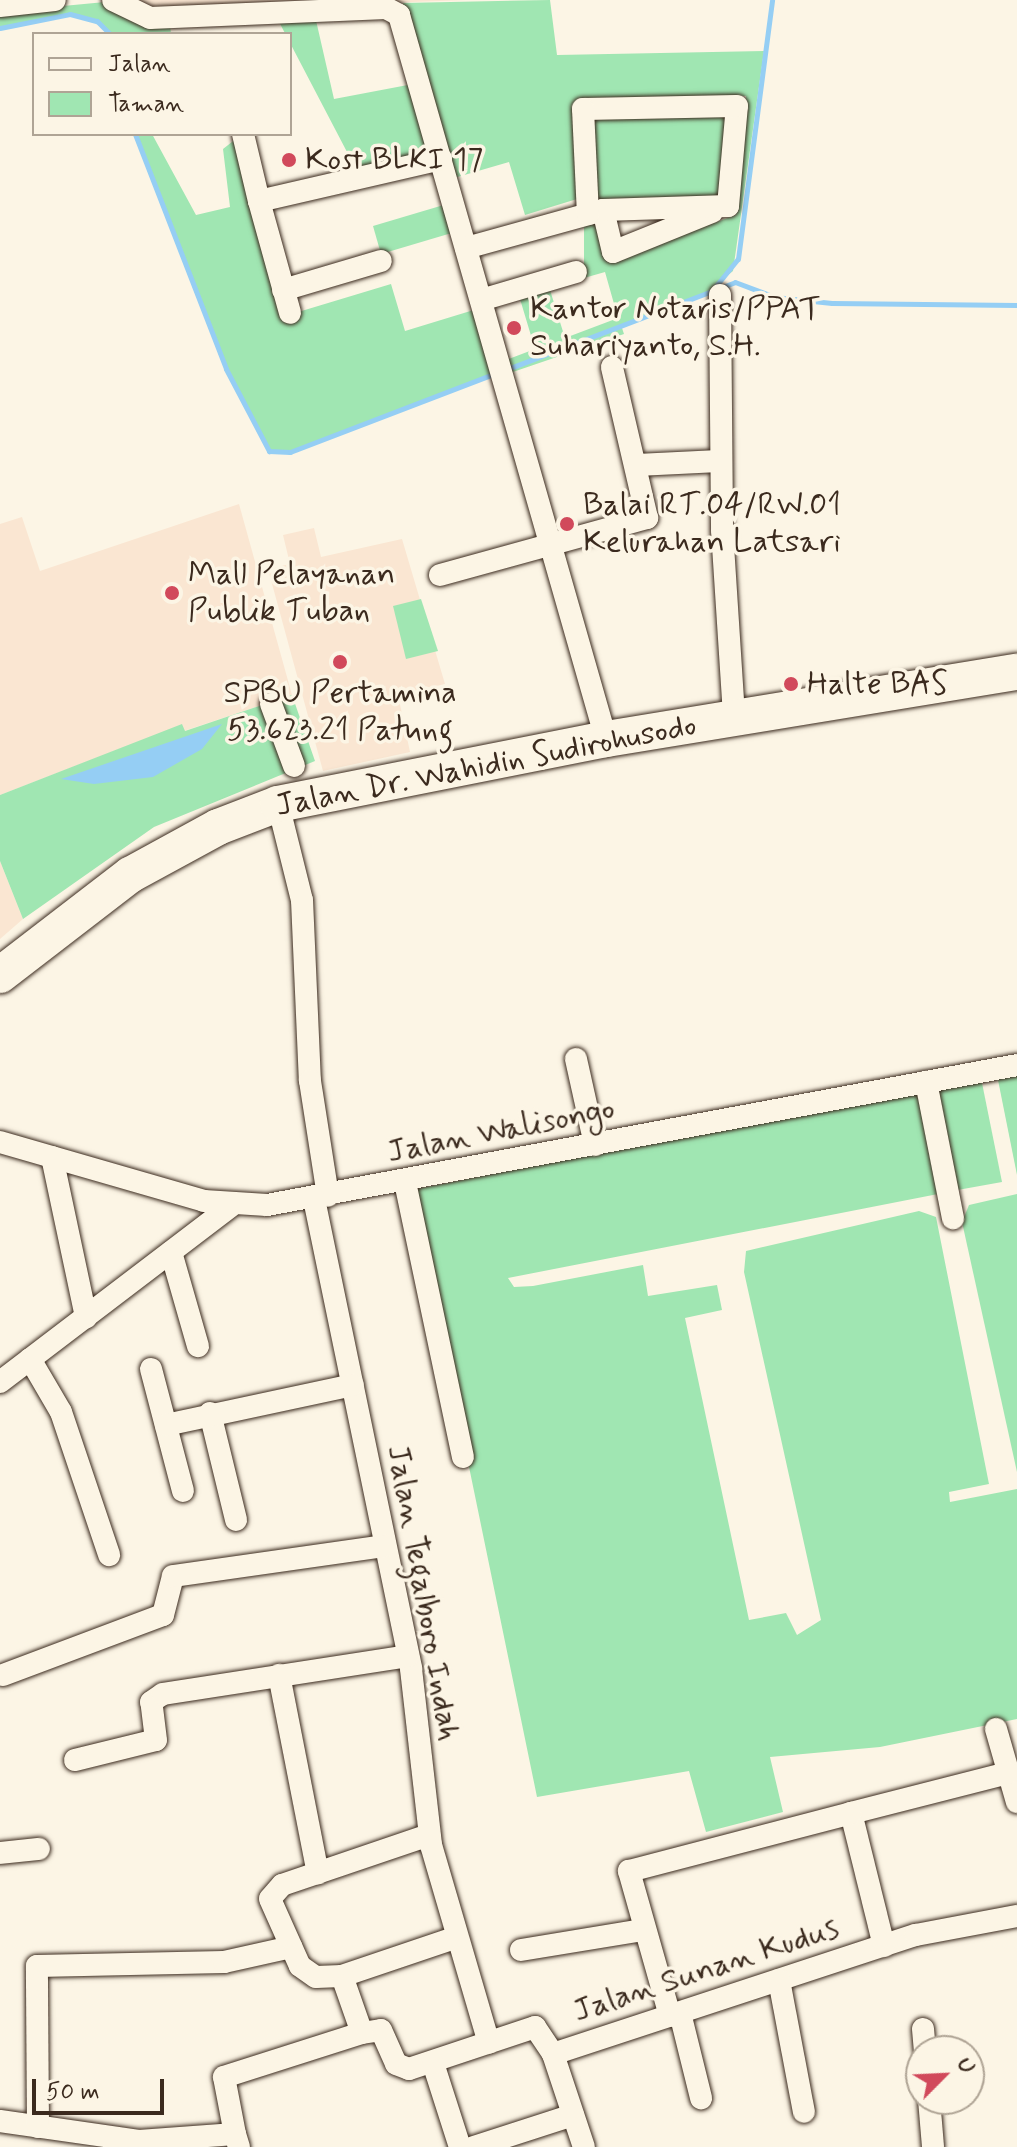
<!DOCTYPE html>
<html>
<head>
<meta charset="utf-8">
<style>
  body { margin:0 }
  #map { position:relative; width:1017px; height:2147px; overflow:hidden; background:#fcf5e5; font-family:Mynerve,sans-serif }
  div>[style] { position:absolute }
  [style*='--x'] { left:calc(var(--x)*1px); top:calc(var(--y)*1px); width:calc(var(--w)*1px); rotate:calc(var(--a)*1deg) }
  .built>* { inset:0; background:#fae6d2 }
  .green>* { inset:0; background:#a0e6b2 }
  .water>* { inset:0; background:#95cef4 }
  .stream>* { height:5px; margin:-2.5px; padding:0 2.5px; transform-origin:2.5px; border-radius:2.5px; background:#95cef4 }
  .roads { filter:drop-shadow(0 0 2px #3b2a1e) drop-shadow(0 0 2px #3b2a1e) }
  .minor>* { height:22px; margin:-11px; padding:0 11px; transform-origin:11px; border-radius:11px; background:#fcf5e5 }
  .trunk>* { height:36px; margin:-18px; padding:0 18px; transform-origin:18px; border-radius:18px; background:#fcf5e5 }
  .dots>* { width:22px; height:22px; translate:-50% -50%; box-sizing:border-box; border:4px solid #fcf5e5; border-radius:50% }
  span { translate:-50% -50%; white-space:nowrap; text-align:center; line-height:1.15; -webkit-text-stroke:7px #fcf5e5; paint-order:stroke }
  .poi-label { font-size:32px; color:#3b2a1e }
  .left { translate:0 -50%; text-align:left }
  .street-label { font-size:32px; color:#3b2a1e }
  .legend { position:absolute; left:32px; top:32px; width:260px; height:104px; box-sizing:border-box; background:#fcf5e5; border:2px solid #afa495; margin:0; padding:10px 14px; list-style:none; font-size:24px; color:#3b2a1e }
  .legend li { display:flex; align-items:center; gap:16px; height:40px }
  .legend b { width:40px; border:2px solid #afa495 }
  .north { position:absolute; left:905px; top:2035px; width:80px; height:80px; box-sizing:border-box; background:#fcf5e5; border:2px solid #afa495; border-radius:50%; rotate:66deg; font-size:22px; font-weight:700; line-height:32px; text-align:center; color:#3b2a1e }
  .north::after { content:''; display:block; margin:auto; width:28px; height:36px; background:#d1495b; clip-path:polygon(50% 0,100% 100%,50% 72%,0 100%) }
  .scale { position:absolute; left:32px; top:2079px; width:132px; height:36px; box-sizing:border-box; border:4px solid #3b2a1e; border-top:0; padding-left:10px; font-size:24px; line-height:28px; white-space:nowrap; color:#3b2a1e; -webkit-text-stroke:6px #fcf5e5; paint-order:stroke }
</style>
</head>
<body>
<div id="map">
  <div class="built">
    <div style="clip-path:polygon(132px 0,466px 0,145px 12px)"></div>
    <div style="clip-path:polygon(239px 504px,292px 695px,184px 731px,182px 725px,0 795px,0 524px,22px 517px,40px 571px)"></div>
    <div style="clip-path:polygon(314px 528px,321px 557px,402px 539px,445px 684px,398px 695px,410px 752px,323px 771px,268px 569px,290px 564px,283px 535px)"></div>
    <div style="clip-path:polygon(0 861px,23px 919px,0 939px)"></div>
  </div>
  <div class="green">
    <div style="clip-path:polygon(550px 0,557px 55px,764px 51px,733px 271px,707px 292px,622px 328px,624px 334px,510px 373px,506px 360px,535px 349px,520px 299px,550px 290px,565px 338px,618px 318px,605px 272px,584px 278px,584px 220px,597px 221px,607px 262px,736px 215px,746px 96px,576px 100px,577px 199px,525px 215px,509px 162px,454px 178px,403px 3px)"></div>
    <div style="clip-path:polygon(105px 2px,133px 22px,170px 24px,171px 34px,110px 34px,97px 21px,70px 14px,0 28px,0 12px)"></div>
    <div style="clip-path:polygon(315px 16px,334px 99px,413px 84px,434px 155px,358px 173px,277px 18px)"></div>
    <div style="clip-path:polygon(733px 110px,725px 199px,594px 201px,589px 114px)"></div>
    <div style="clip-path:polygon(135px 134px,152px 134px,196px 215px,230px 207px,223px 149px,237px 138px,285px 316px,391px 284px,405px 331px,477px 309px,495px 374px,290px 452px,269px 451px,226px 369px)"></div>
    <div style="clip-path:polygon(447px 204px,455px 232px,381px 254px,373px 226px)"></div>
    <div style="clip-path:polygon(421px 599px,438px 651px,406px 659px,393px 606px)"></div>
    <div style="clip-path:polygon(292px 695px,315px 761px,154px 827px,23px 919px,0 861px,0 795px,182px 724px,185px 731px)"></div>
    <div style="clip-path:polygon(1017px 1071px,1017px 1175px,997px 1075px)"></div>
    <div style="clip-path:polygon(981px 1078px,1002px 1182px,952px 1191px,931px 1088px)"></div>
    <div style="clip-path:polygon(919px 1090px,938px 1194px,508px 1278px,514px 1287px,533px 1286px,643px 1265px,648px 1296px,717px 1285px,722px 1310px,685px 1318px,749px 1620px,786px 1613px,797px 1635px,821px 1620px,744px 1272px,746px 1251px,919px 1211px,936px 1217px,989px 1484px,949px 1492px,950px 1502px,1017px 1489px,1017px 1719px,880px 1747px,770px 1757px,783px 1812px,706px 1832px,689px 1771px,537px 1797px,412px 1190px)"></div>
    <div style="clip-path:polygon(1017px 1194px,1017px 1472px,962px 1222px,969px 1205px)"></div>
  </div>
  <div class="water">
    <div style="clip-path:polygon(222px 724px,202px 749px,153px 777px,94px 784px,61px 779px)"></div>
  </div>
  <div class="stream">
    <div style="--x:0;--y:28;--w:71;--a:-11.3"></div>
    <div style="--x:70;--y:14;--w:28;--a:15"></div>
    <div style="--x:97;--y:21;--w:18;--a:45"></div>
    <div style="--x:135;--y:134;--w:252;--a:68.8"></div>
    <div style="--x:226;--y:369;--w:93;--a:62.3"></div>
    <div style="--x:269;--y:451;--w:21;--a:3"></div>
    <div style="--x:290;--y:452;--w:221;--a:-21"></div>
    <div style="--x:715;--y:287;--w:36;--a:-51"></div>
    <div style="--x:738;--y:259;--w:261;--a:-82.5"></div>
    <div style="--x:505;--y:370;--w:246;--a:-20.9"></div>
    <div style="--x:735;--y:282;--w:43;--a:20.6"></div>
    <div style="--x:775;--y:297;--w:57;--a:6"></div>
    <div style="--x:832;--y:303;--w:185;--a:0.6"></div>
  </div>
  <div class="roads">
    <div class="minor">
      <div style="--x:113;--y:0;--w:41;--a:25.9"></div>
      <div style="--x:150;--y:18;--w:236;--a:-2.4"></div>
      <div style="--x:386;--y:8;--w:15;--a:28"></div>
      <div style="--x:399;--y:15;--w:753;--a:74.04"></div>
      <div style="--x:0;--y:6;--w:55;--a:-6.2"></div>
      <div style="--x:243;--y:134;--w:69;--a:76.6"></div>
      <div style="--x:259;--y:201;--w:187;--a:-13"></div>
      <div style="--x:259;--y:201;--w:116;--a:74.5"></div>
      <div style="--x:603;--y:210;--w:43;--a:76.6"></div>
      <div style="--x:613;--y:252;--w:107;--a:-22"></div>
      <div style="--x:466;--y:248;--w:142;--a:-15.5"></div>
      <div style="--x:603;--y:210;--w:125;--a:-1.8"></div>
      <div style="--x:728;--y:206;--w:100;--a:-84.9"></div>
      <div style="--x:737;--y:106;--w:154;--a:178.9"></div>
      <div style="--x:583;--y:109;--w:105;--a:87.3"></div>
      <div style="--x:283;--y:290;--w:102;--a:-16.5"></div>
      <div style="--x:720;--y:295;--w:235;--a:89.5"></div>
      <div style="--x:722;--y:530;--w:188;--a:86.3"></div>
      <div style="--x:481;--y:300;--w:99;--a:-16.4"></div>
      <div style="--x:637;--y:465;--w:82;--a:-2.8"></div>
      <div style="--x:440;--y:575;--w:215;--a:-15.4"></div>
      <div style="--x:647;--y:518;--w:155;--a:-103.1"></div>
      <div style="--x:271;--y:704;--w:66;--a:69.6"></div>
      <div style="--x:278;--y:804;--w:99;--a:76"></div>
      <div style="--x:302;--y:900;--w:181;--a:87.5"></div>
      <div style="--x:310;--y:1081;--w:116;--a:81.1"></div>
      <div style="--x:576;--y:1059;--w:88;--a:77.5"></div>
      <div style="--x:926;--y:1082;--w:139;--a:78.8"></div>
      <div style="--x:0;--y:1142;--w:212;--a:16.1"></div>
      <div style="--x:204;--y:1201;--w:63;--a:3.6"></div>
      <div style="--x:267;--y:1205;--w:763;--a:-10.57"></div>
      <div style="--x:52;--y:1157;--w:164;--a:78"></div>
      <div style="--x:405;--y:1182;--w:281;--a:78.1"></div>
      <div style="--x:314;--y:1199;--w:480;--a:78.3"></div>
      <div style="--x:411;--y:1669;--w:177;--a:83.5"></div>
      <div style="--x:431;--y:1845;--w:206;--a:73.7"></div>
      <div style="--x:171;--y:1252;--w:98;--a:74"></div>
      <div style="--x:30;--y:1359;--w:61;--a:59.7"></div>
      <div style="--x:61;--y:1412;--w:151;--a:71.4"></div>
      <div style="--x:151;--y:1369;--w:126;--a:75.3"></div>
      <div style="--x:0;--y:1382;--w:290;--a:-37.3"></div>
      <div style="--x:210;--y:1413;--w:110;--a:76.3"></div>
      <div style="--x:166;--y:1425;--w:191;--a:-12.1"></div>
      <div style="--x:3;--y:1675;--w:171;--a:-20.6"></div>
      <div style="--x:163;--y:1615;--w:40;--a:-75.6"></div>
      <div style="--x:173;--y:1576;--w:214;--a:-8.1"></div>
      <div style="--x:279;--y:1675;--w:202;--a:78.9"></div>
      <div style="--x:996;--y:1729;--w:76;--a:74"></div>
      <div style="--x:75;--y:1760;--w:83;--a:-13.9"></div>
      <div style="--x:156;--y:1740;--w:38;--a:-97"></div>
      <div style="--x:151;--y:1702;--w:14;--a:-34"></div>
      <div style="--x:163;--y:1694;--w:248;--a:-8.8"></div>
      <div style="--x:429;--y:1835;--w:155;--a:161.2"></div>
      <div style="--x:282;--y:1885;--w:18;--a:131"></div>
      <div style="--x:270;--y:1899;--w:73;--a:65.9"></div>
      <div style="--x:300;--y:1966;--w:19;--a:35"></div>
      <div style="--x:316;--y:1977;--w:26;--a:-2"></div>
      <div style="--x:342;--y:1976;--w:121;--a:-18.7"></div>
      <div style="--x:0;--y:1853;--w:39;--a:-6"></div>
      <div style="--x:884;--y:1946;--w:137;--a:-103.9"></div>
      <div style="--x:851;--y:1813;--w:162;--a:-14.3"></div>
      <div style="--x:521;--y:1950;--w:124;--a:-9.3"></div>
      <div style="--x:342;--y:1976;--w:60;--a:70.7"></div>
      <div style="--x:362;--y:2033;--w:19;--a:-9"></div>
      <div style="--x:381;--y:2030;--w:37;--a:66"></div>
      <div style="--x:396;--y:2064;--w:14;--a:21"></div>
      <div style="--x:409;--y:2069;--w:133;--a:-18.4"></div>
      <div style="--x:535;--y:2027;--w:32;--a:56"></div>
      <div style="--x:553;--y:2054;--w:382;--a:-18.2"></div>
      <div style="--x:916;--y:1935;--w:103;--a:-10.7"></div>
      <div style="--x:779;--y:1980;--w:134;--a:79.3"></div>
      <div style="--x:680;--y:2013;--w:88;--a:76.1"></div>
      <div style="--x:670;--y:2016;--w:151;--a:-105.8"></div>
      <div style="--x:629;--y:1871;--w:229;--a:-14.6"></div>
      <div style="--x:923;--y:2029;--w:22;--a:85"></div>
      <div style="--x:553;--y:2054;--w:98;--a:71.6"></div>
      <div style="--x:433;--y:2063;--w:88;--a:72.2"></div>
      <div style="--x:929;--y:2099;--w:48;--a:85.2"></div>
      <div style="--x:0;--y:2121;--w:140;--a:8.2"></div>
      <div style="--x:139;--y:2141;--w:96;--a:-4.2"></div>
      <div style="--x:235;--y:2134;--w:14;--a:73"></div>
      <div style="--x:38;--y:2127;--w:161;--a:-90.4"></div>
      <div style="--x:37;--y:1966;--w:187;--a:-1.2"></div>
      <div style="--x:224;--y:1962;--w:69;--a:-12.6"></div>
      <div style="--x:235;--y:2134;--w:58;--a:-100.9"></div>
      <div style="--x:224;--y:2077;--w:145;--a:-17.7"></div>
      <div style="--x:474;--y:2147;--w:104;--a:-17.9"></div>
    </div>
    <div class="trunk">
      <div style="--x:0;--y:975;--w:164;--a:-37.6"></div>
      <div style="--x:130;--y:875;--w:100;--a:-28.6"></div>
      <div style="--x:218;--y:827;--w:64;--a:-21"></div>
      <div style="--x:278;--y:804;--w:334;--a:-11.2"></div>
      <div style="--x:606;--y:739;--w:416;--a:-9.3"></div>
    </div>
  </div>
  <div class="dots">
    <div style="left:289px;top:160px;background:#d1495b"></div>
    <div style="left:514px;top:328px;background:#d1495b"></div>
    <div style="left:567px;top:524px;background:#d1495b"></div>
    <div style="left:172px;top:593px;background:#d1495b"></div>
    <div style="left:340px;top:662px;background:#d1495b"></div>
    <div style="left:791px;top:684px;background:#d1495b"></div>
  </div>
  <div class="poi-label">
    <span class="left" style="left:305px;top:160px">Kost BLKI 17</span>
    <span class="left" style="left:530px;top:328px">Kantor Notaris/PPAT<br>Suhariyanto, S.H.</span>
    <span class="left" style="left:583px;top:524px">Balai RT.04/RW.01<br>Kelurahan Latsari</span>
    <span class="left" style="left:188px;top:593px">Mall Pelayanan<br>Publik Tuban</span>
    <span class="left" style="left:807px;top:684px">Halte BAS</span>
    <span style="left:340px;top:712px">SPBU Pertamina<br>53.623.21 Patung</span>
  </div>
  <div class="street-label">
    <span style="left:486px;top:766px;rotate:-11deg">Jalan Dr. Wahidin Sudirohusodo</span>
    <span style="left:501px;top:1131px;rotate:-11deg">Jalan Walisongo</span>
    <span style="left:423px;top:1593px;rotate:80deg">Jalan Tegalboro Indah</span>
    <span style="left:706px;top:1970px;rotate:-18deg">Jalan Sunan Kudus</span>
  </div>
  <ul class="legend">
  <li><b style="height:10px;background:#fcf5e5"></b>Jalan</li>
  <li><b style="height:22px;background:#a0e6b2"></b>Taman</li>
  </ul>
  <div class="north">U</div>
  <div class="scale">50 m</div>
</div>
</body>
</html>
